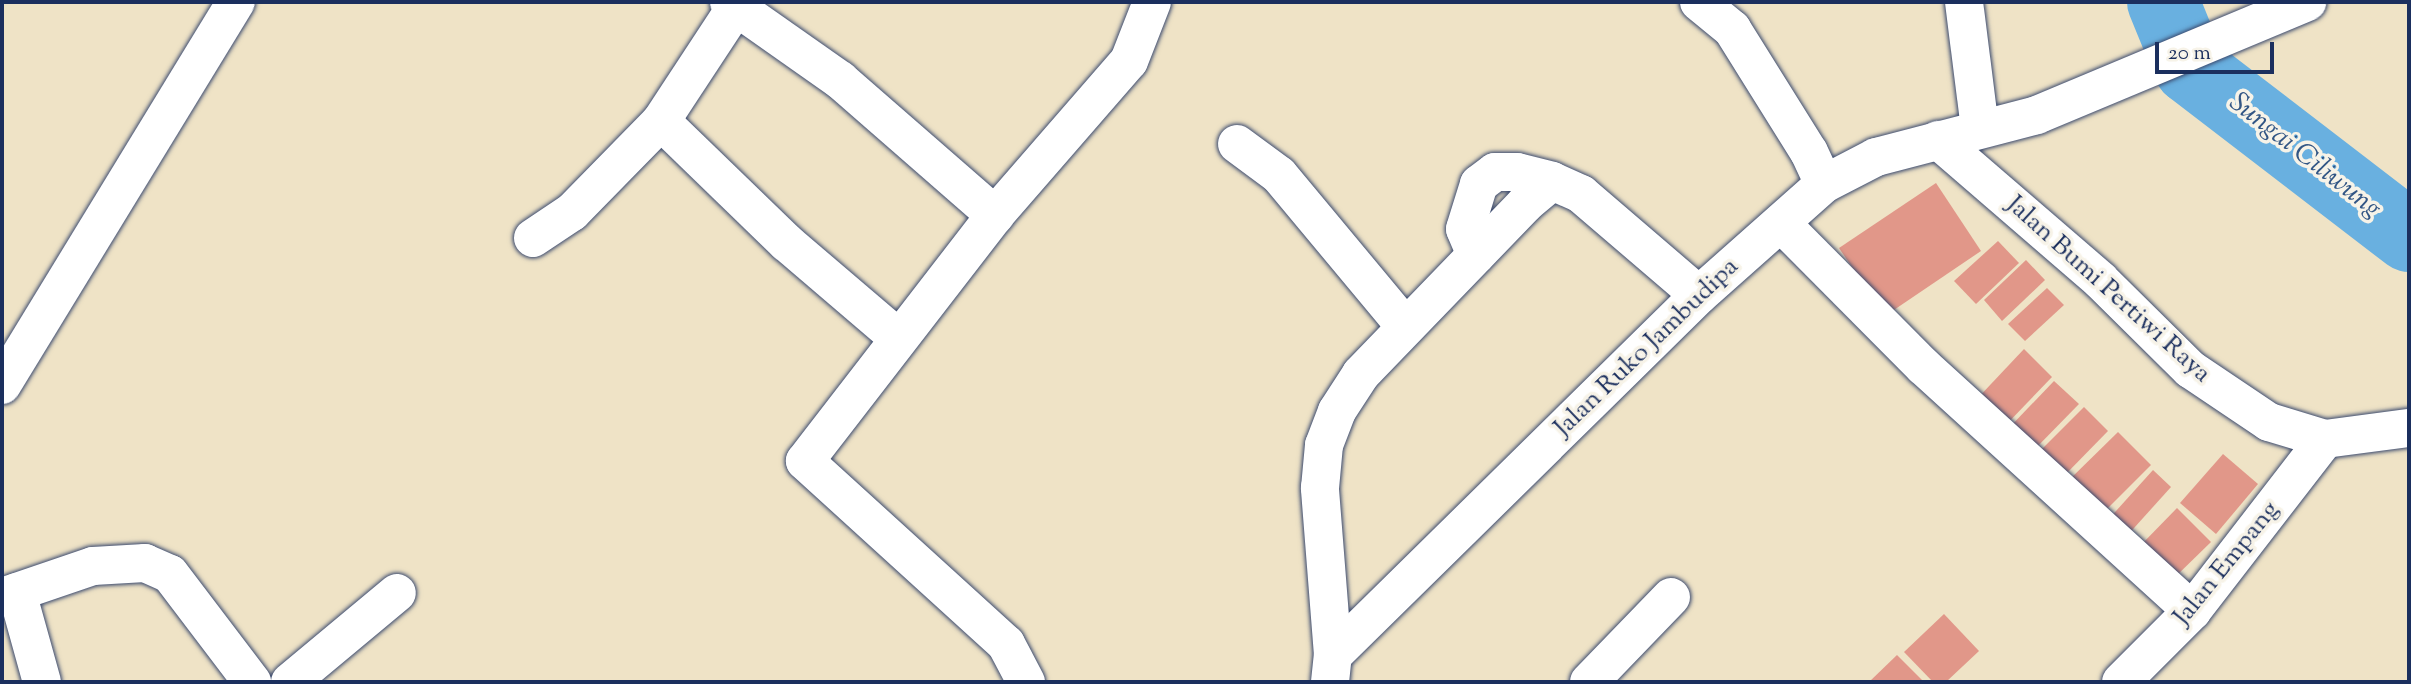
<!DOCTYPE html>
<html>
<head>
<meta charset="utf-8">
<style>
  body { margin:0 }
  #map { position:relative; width:2411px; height:684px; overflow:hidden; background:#efe3c6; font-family:"Sorts Mill Goudy",serif }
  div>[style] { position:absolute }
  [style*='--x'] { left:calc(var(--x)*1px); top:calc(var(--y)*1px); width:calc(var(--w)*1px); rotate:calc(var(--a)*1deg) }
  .river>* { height:72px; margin:-36px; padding:0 36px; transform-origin:36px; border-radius:36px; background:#69b0e0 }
  .building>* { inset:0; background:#e19789 }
  .roads { filter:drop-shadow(0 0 2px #3b4a6e) drop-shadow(0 0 2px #3b4a6e) }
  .street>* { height:38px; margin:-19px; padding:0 19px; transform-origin:19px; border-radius:19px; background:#fff }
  span { translate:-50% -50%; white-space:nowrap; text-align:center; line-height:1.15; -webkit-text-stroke:7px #f7f3e8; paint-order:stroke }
  .street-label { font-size:26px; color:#1b2f5e }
  .water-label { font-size:28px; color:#325685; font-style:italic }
  .frame { position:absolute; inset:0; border:4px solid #1b2f5e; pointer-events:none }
  .scale { position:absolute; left:2155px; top:42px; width:119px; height:32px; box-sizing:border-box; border:4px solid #1b2f5e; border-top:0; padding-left:9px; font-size:21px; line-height:24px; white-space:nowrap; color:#1b2f5e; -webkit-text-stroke:5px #f7f3e8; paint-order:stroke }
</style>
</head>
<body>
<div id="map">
  <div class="river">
    <div style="--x:2163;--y:2;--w:71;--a:67.8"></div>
    <div style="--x:2190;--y:68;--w:276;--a:37.5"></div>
  </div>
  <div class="building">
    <div style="clip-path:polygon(1936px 183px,1981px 251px,1885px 316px,1839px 248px)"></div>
    <div style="clip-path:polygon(1998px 241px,2019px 263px,1976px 304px,1954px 281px)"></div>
    <div style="clip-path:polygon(2026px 260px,2045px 280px,2002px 321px,1984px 300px)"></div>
    <div style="clip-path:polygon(2047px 288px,2064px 305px,2025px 341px,2008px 324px)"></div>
    <div style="clip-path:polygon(2024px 349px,2052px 377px,2003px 428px,1975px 401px)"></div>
    <div style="clip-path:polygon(2054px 381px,2079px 404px,2031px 453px,2007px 430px)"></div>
    <div style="clip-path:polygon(2084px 407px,2108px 431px,2062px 478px,2038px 453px)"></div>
    <div style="clip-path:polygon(2118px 432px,2151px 465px,2100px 516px,2067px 482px)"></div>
    <div style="clip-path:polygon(2223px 454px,2258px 484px,2216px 534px,2180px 503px)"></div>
    <div style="clip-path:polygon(2153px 470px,2171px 487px,2125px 538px,2107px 521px)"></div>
    <div style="clip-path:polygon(2177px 508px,2211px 542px,2171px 581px,2138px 548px)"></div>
    <div style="clip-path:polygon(1944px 614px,1979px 651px,1946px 682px,1933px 682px,1904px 652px)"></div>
    <div style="clip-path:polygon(1897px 655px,1924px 682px,1869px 682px)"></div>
  </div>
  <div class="roads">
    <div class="street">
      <div style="--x:729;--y:2;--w:136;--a:35.1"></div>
      <div style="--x:840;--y:80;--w:206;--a:41.1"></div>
      <div style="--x:1699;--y:2;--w:43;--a:39.3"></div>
      <div style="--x:1732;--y:29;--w:145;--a:58"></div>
      <div style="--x:1809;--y:152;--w:35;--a:65"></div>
      <div style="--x:1964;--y:2;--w:127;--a:82.8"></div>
      <div style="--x:661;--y:121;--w:175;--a:44.1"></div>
      <div style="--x:787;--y:243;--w:145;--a:40.5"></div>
      <div style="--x:1938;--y:140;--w:214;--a:40.8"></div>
      <div style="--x:2100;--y:280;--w:127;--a:44.7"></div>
      <div style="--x:2190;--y:369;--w:95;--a:33.9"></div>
      <div style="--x:2269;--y:422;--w:59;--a:16.9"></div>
      <div style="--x:2325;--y:439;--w:85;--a:-7.5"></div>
      <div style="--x:1237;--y:144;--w:52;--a:36.4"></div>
      <div style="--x:1279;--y:175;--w:197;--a:50.2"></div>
      <div style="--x:1781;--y:223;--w:202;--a:45.2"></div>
      <div style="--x:1923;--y:366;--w:364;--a:42.3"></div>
      <div style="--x:533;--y:238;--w:47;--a:-33.7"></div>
      <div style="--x:572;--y:212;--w:127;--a:-45.6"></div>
      <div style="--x:661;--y:121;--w:136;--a:-56.7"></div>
      <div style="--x:1476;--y:255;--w:28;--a:-113"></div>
      <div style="--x:1465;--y:229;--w:47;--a:-72.7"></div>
      <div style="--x:1479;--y:184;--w:20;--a:-37"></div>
      <div style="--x:1495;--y:172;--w:22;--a:0"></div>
      <div style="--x:1517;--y:172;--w:36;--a:14"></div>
      <div style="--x:2;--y:385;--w:449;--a:-58.6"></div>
      <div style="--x:17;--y:592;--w:93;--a:74.5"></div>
      <div style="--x:2;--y:597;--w:96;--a:-18.8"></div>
      <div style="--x:93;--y:566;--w:52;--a:-3.3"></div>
      <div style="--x:145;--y:563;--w:27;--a:24"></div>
      <div style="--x:170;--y:574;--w:136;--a:52.8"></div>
      <div style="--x:1333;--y:655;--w:168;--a:-94.5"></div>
      <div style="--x:1320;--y:488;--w:43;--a:-84.7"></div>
      <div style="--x:1324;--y:445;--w:36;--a:-69"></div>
      <div style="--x:1337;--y:411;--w:44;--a:-57"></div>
      <div style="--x:1361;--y:374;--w:236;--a:-46"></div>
      <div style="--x:1525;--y:204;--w:35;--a:-40"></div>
      <div style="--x:1552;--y:181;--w:32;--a:24"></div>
      <div style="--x:1581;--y:194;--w:155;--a:40.6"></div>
      <div style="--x:290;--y:682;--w:139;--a:-39.8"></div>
      <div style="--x:1026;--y:682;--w:43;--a:-117.8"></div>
      <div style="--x:1006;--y:644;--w:272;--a:-137.7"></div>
      <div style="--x:805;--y:461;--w:311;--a:-52.3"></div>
      <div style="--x:995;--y:215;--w:204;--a:-49"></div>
      <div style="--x:1129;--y:61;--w:63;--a:-68.7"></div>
      <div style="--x:1330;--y:682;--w:27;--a:-84"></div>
      <div style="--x:1333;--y:655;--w:513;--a:-44.53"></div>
      <div style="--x:1699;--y:295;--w:167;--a:-41.6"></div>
      <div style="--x:1824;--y:184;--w:59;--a:-27.4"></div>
      <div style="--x:1876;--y:157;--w:166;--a:-14.6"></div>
      <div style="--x:2037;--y:115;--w:293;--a:-22.7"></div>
      <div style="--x:1589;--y:682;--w:118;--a:-46"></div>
      <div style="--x:2121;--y:682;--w:100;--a:-45"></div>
      <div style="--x:2192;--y:611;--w:217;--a:-52.3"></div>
    </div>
  </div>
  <div class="street-label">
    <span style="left:2108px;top:290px;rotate:42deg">Jalan Bumi Pertiwi Raya</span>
    <span style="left:1647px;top:348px;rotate:-44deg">Jalan Ruko Jambudipa</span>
    <span style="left:2227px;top:564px;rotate:-51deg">Jalan Empang</span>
  </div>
  <div class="water-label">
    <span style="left:2305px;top:156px;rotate:38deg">Sungai Ciliwung</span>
  </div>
  <div class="frame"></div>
  <div class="scale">20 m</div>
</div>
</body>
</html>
